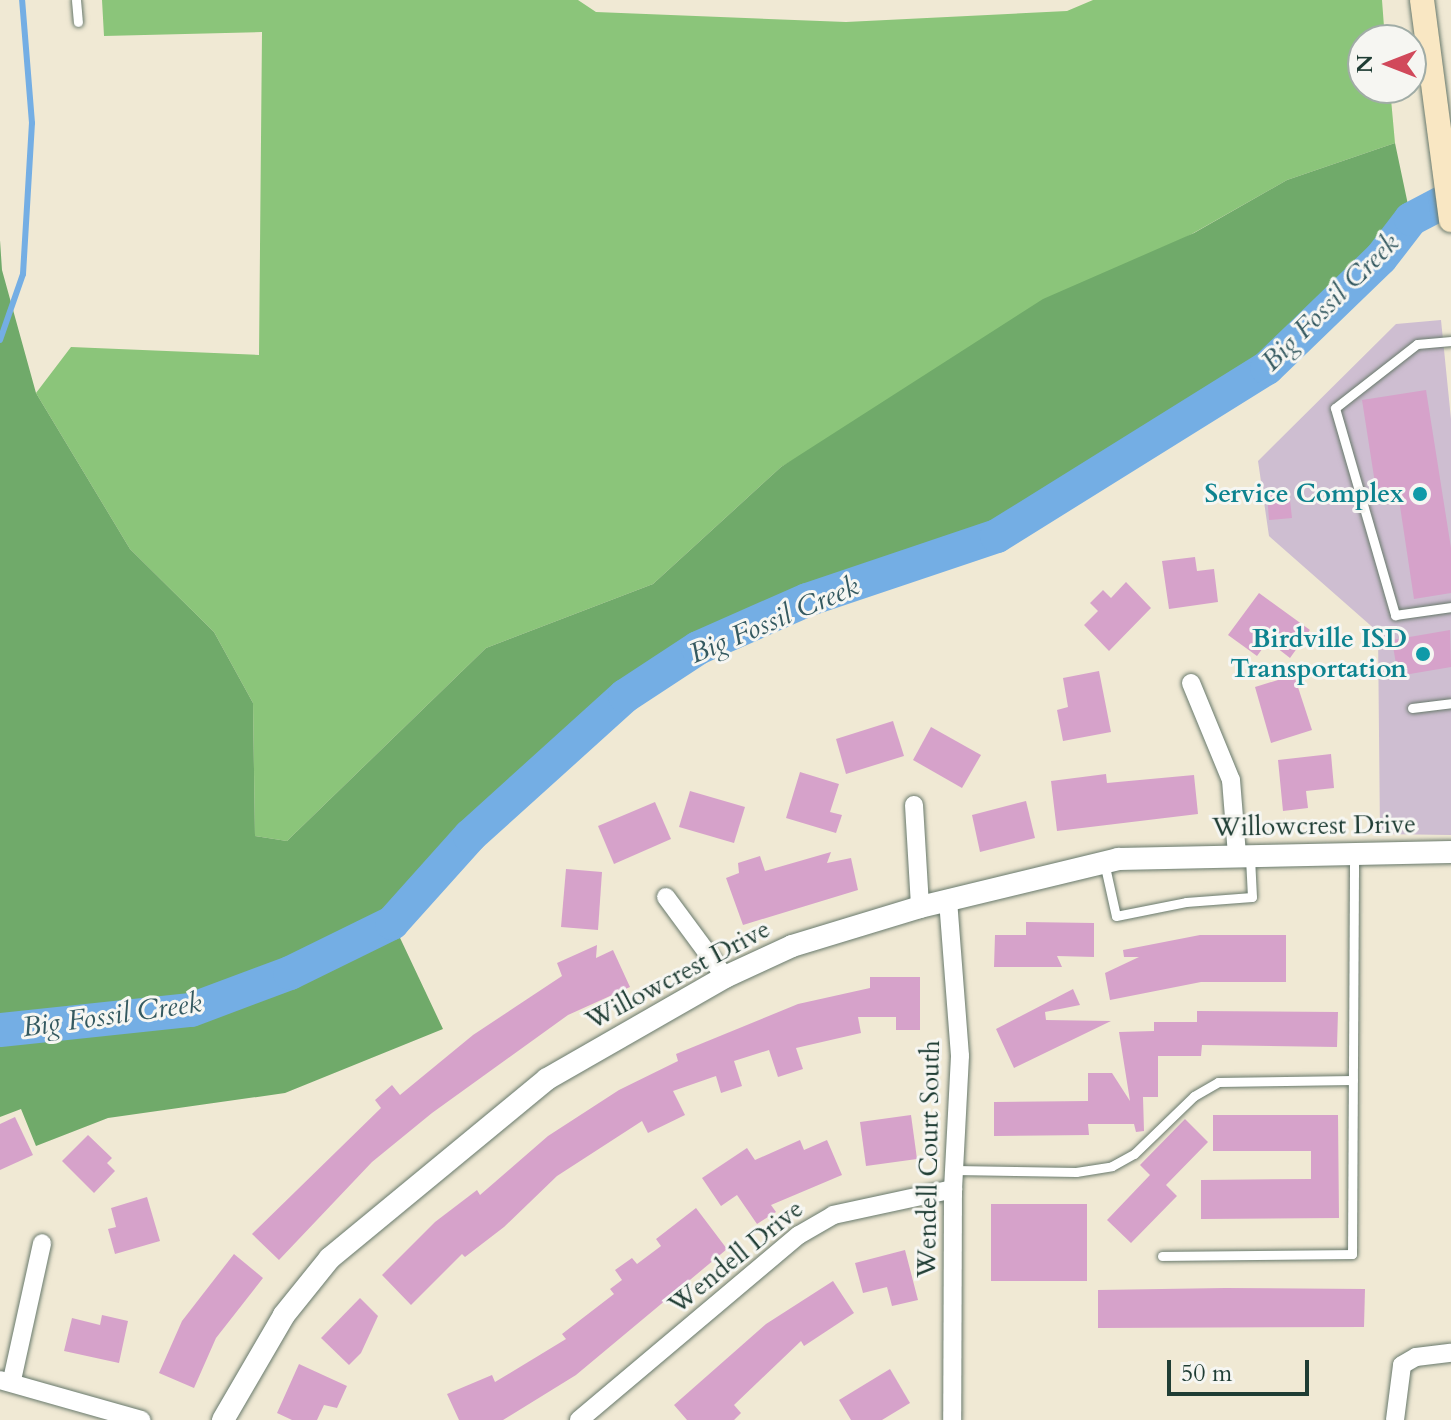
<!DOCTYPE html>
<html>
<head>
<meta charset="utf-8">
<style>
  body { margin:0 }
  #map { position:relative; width:1451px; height:1420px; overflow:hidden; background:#f0e9d4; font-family:Cardo,serif }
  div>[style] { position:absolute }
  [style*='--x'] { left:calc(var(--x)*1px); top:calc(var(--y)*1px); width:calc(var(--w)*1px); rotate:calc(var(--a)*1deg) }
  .industrial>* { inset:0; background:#cebed1 }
  .green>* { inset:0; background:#8bc57a }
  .forest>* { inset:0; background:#70aa6a }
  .stream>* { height:6px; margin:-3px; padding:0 3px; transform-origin:3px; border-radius:3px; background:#74aee4 }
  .river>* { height:34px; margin:-17px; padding:0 17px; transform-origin:17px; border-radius:17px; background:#74aee4 }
  .building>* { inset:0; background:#d6a2ca }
  .roads { filter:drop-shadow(0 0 2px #68796c) drop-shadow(0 0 2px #68796c) }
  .service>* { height:9px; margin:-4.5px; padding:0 4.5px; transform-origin:4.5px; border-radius:4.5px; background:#fff }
  .minor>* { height:18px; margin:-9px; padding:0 9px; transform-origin:9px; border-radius:9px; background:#fff }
  .tertiary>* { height:22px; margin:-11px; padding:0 11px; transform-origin:11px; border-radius:11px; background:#fff }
  .secondary>* { height:24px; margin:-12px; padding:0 12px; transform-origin:12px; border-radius:12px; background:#f9e7c3 }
  .dots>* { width:22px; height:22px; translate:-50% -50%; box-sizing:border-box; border:4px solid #f6f6f2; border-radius:50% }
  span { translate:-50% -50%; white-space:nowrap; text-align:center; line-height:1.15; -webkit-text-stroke:6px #f6f6f2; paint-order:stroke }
  .culture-label { font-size:26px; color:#0d838f; font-weight:700 }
  .right { translate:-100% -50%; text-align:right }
  .street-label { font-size:26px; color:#1f3d34 }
  .water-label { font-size:28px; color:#345960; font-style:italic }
  .north { position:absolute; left:1347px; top:24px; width:80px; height:80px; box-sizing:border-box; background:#f6f6f2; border:2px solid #a0aca6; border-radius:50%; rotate:270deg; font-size:22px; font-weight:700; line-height:32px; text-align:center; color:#1f3d34 }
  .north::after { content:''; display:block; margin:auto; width:28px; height:36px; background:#d1495b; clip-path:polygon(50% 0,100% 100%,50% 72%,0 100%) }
  .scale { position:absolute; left:1167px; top:1360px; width:142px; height:36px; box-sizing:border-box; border:4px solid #1f3d34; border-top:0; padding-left:10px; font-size:24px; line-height:28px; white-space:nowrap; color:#1f3d34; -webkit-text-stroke:6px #f6f6f2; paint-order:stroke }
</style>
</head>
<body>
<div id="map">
  <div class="industrial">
    <div style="clip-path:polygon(1441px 320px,1451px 419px,1451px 835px,1380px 834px,1378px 632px,1269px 536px,1258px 461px,1396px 324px)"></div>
  </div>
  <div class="green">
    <div style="clip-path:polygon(102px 0,578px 0,596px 12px,846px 22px,1067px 11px,1093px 0,1382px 0,1385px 40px,1363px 40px,1363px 88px,1390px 88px,1395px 143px,1287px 180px,781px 467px,653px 584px,486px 648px,287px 841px,255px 836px,253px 703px,214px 632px,130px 549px,36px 393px,71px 347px,259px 355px,262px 32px,104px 36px)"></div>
  </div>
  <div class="forest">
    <div style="clip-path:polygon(1395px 143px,1411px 219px,1267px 368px,997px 536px,807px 600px,698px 648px,625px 696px,539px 772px,470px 836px,393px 923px,443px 1029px,285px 1093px,108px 1118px,36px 1146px,21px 1109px,0 1117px,0 240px,2px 270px,36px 393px,130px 549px,214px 632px,253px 703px,255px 836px,287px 841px,486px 648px,653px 584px,781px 467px,1043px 299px,1194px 233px,1287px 180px)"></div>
  </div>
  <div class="stream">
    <div style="--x:0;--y:340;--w:70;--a:-70.8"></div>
    <div style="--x:23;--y:274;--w:151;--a:-86.6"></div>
    <div style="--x:32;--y:123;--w:123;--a:-94.6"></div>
  </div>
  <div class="river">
    <div style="--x:0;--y:1030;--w:192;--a:-6"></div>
    <div style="--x:191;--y:1010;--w:106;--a:-20.5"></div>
    <div style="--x:290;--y:973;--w:114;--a:-26.1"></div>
    <div style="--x:392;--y:923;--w:117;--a:-48.1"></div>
    <div style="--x:470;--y:836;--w:209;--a:-42.1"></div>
    <div style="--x:625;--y:696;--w:87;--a:-33.3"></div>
    <div style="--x:698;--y:648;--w:119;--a:-23.8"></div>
    <div style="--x:807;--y:600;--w:200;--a:-18.6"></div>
    <div style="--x:997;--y:536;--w:318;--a:-31.9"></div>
    <div style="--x:1267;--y:368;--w:158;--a:-44"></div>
    <div style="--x:1381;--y:258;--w:49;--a:-52.4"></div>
    <div style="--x:1411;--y:219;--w:45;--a:-27.7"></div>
  </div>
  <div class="building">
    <div style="clip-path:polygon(1426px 390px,1451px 548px,1451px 593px,1414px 599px,1398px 493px,1377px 496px,1362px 400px)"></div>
    <div style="clip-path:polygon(1289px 491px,1292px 518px,1269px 520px,1267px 493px)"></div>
    <div style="clip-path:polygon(1195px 557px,1197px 571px,1214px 569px,1218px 602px,1169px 609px,1162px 561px)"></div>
    <div style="clip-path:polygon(1126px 582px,1151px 608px,1109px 651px,1084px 625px,1098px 611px,1090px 603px,1103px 590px,1111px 598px)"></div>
    <div style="clip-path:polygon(1259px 593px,1310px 630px,1290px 658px,1268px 641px,1257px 656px,1228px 635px)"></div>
    <div style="clip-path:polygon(1450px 630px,1451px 667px,1398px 676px,1392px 640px)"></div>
    <div style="clip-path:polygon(1099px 671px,1111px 732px,1063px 741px,1057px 710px,1068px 707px,1063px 678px)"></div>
    <div style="clip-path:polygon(1294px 675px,1312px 730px,1271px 743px,1255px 687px)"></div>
    <div style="clip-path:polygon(893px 721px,904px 756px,846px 774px,836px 739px)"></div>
    <div style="clip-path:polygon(931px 727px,981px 755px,962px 788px,913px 760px)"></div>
    <div style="clip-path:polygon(1331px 754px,1334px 788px,1306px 791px,1308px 808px,1283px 811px,1278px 760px)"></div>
    <div style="clip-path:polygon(800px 772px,839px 784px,830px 812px,842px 815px,836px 833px,786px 818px)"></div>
    <div style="clip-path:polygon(1106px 774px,1107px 783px,1194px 775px,1198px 814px,1057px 831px,1051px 781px)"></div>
    <div style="clip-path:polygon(690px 791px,745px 807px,734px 843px,679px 827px)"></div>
    <div style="clip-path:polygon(1026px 801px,1035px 838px,980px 852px,972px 815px)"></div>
    <div style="clip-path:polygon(655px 802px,671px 839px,614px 864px,598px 826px)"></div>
    <div style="clip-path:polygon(831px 852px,827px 863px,851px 858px,858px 890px,743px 925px,726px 878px,739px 873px,738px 863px,760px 856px,765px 871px)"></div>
    <div style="clip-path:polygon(566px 869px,602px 872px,598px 930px,561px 927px)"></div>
    <div style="clip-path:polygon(1026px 922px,1094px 923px,1094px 957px,1057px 956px,1062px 967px,994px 967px,995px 935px,1026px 935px)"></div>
    <div style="clip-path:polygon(1200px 935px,1286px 935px,1286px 982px,1201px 982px,1110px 1000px,1105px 973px,1139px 957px,1124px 957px,1123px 950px)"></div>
    <div style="clip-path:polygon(597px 945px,596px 958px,613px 950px,630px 987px,568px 1015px,432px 1113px,372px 1162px,279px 1260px,252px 1234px,381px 1108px,375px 1100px,392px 1085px,400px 1095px,473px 1035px,562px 976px,557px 963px)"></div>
    <div style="clip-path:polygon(870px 977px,920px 977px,920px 1030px,896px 1030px,896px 1017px,858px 1017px,861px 1033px,796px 1048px,803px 1069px,778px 1077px,769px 1050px,734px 1061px,742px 1086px,721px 1093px,716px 1076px,673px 1091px,685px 1115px,648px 1133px,642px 1121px,557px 1176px,504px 1227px,465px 1257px,462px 1254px,411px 1305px,382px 1275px,435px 1222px,477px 1190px,480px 1195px,548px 1136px,619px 1090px,678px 1061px,676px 1054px,798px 1004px,870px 988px)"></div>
    <div style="clip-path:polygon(1073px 989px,1080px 1005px,1045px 1012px,1046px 1020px,1111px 1021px,1014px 1068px,996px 1029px)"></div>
    <div style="clip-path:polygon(1197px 1011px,1338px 1012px,1337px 1047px,1202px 1045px,1201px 1056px,1158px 1056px,1158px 1097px,1143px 1097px,1144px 1131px,1136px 1132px,1134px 1124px,1088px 1124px,1089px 1135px,994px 1136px,994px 1102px,1088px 1101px,1088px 1073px,1112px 1073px,1130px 1101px,1119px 1032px,1154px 1031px,1154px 1022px,1197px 1022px)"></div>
    <div style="clip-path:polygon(911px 1115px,917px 1159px,866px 1166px,860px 1122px)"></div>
    <div style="clip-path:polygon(1213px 1115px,1338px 1115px,1339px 1218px,1201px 1219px,1201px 1180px,1311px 1179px,1311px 1151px,1213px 1151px)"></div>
    <div style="clip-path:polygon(15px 1117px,33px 1155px,0 1170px,0 1124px)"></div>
    <div style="clip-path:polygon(1185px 1119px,1208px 1142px,1166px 1185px,1177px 1196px,1131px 1243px,1107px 1220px,1150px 1175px,1140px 1165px)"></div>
    <div style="clip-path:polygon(88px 1135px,112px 1158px,107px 1163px,115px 1171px,94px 1193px,62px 1161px)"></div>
    <div style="clip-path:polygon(800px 1140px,804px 1150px,827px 1140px,842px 1175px,771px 1205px,776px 1212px,757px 1224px,737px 1195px,721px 1206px,702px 1178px,747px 1148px,755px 1160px)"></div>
    <div style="clip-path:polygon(147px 1197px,160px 1241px,115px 1254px,108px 1229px,116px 1227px,111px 1208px)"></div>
    <div style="clip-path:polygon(991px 1204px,1087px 1204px,1087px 1281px,991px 1281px)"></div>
    <div style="clip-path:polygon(696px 1208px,727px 1249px,576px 1375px,503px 1420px,459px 1420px,447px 1394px,492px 1375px,495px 1382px,566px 1339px,562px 1334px,614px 1294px,610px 1289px,622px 1280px,615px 1270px,632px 1258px,637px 1264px,661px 1246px,656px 1239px)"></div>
    <div style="clip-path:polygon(905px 1250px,918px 1300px,892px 1306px,887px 1287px,863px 1293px,855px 1263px)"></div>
    <div style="clip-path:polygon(234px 1254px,263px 1278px,216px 1338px,194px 1388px,159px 1373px,182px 1321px)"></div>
    <div style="clip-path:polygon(833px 1281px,854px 1313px,804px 1346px,801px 1341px,734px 1405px,741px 1413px,734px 1420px,687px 1420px,674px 1405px,766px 1324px)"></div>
    <div style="clip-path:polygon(1225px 1288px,1365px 1289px,1364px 1327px,1098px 1328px,1098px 1290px)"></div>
    <div style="clip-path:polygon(360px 1298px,378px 1316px,361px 1353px,349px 1365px,321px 1338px)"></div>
    <div style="clip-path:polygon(102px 1315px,128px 1321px,119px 1363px,64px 1351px,72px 1318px,100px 1325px)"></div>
    <div style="clip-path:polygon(299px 1364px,347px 1386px,337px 1408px,324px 1405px,317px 1420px,292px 1420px,277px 1413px)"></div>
    <div style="clip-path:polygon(890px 1369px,910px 1403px,882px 1420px,851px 1420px,839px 1400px)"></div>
  </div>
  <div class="roads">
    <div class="service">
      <div style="--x:76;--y:0;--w:22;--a:85"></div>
      <div style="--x:1451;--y:341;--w:34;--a:175"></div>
      <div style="--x:1417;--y:344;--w:104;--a:142"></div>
      <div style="--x:1335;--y:408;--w:216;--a:73.8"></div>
      <div style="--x:1395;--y:615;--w:57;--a:-8.1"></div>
      <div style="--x:1412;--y:708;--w:39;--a:-7"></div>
      <div style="--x:1104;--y:862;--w:55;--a:77.5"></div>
      <div style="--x:1116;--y:916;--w:71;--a:-11.3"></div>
      <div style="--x:1186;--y:902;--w:66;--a:-4.3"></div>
      <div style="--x:1252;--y:897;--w:40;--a:-92.9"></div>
      <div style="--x:954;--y:1170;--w:122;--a:0.9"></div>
      <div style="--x:1076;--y:1172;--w:36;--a:-9"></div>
      <div style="--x:1112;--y:1166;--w:25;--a:-29"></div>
      <div style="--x:1134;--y:1154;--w:83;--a:-44"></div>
      <div style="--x:1194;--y:1096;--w:28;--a:-30"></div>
      <div style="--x:1218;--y:1082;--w:135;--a:-0.8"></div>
      <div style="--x:1162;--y:1256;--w:190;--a:-0.6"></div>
      <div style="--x:1352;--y:1254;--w:399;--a:-89.7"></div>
    </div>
    <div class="minor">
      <div style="--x:1191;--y:683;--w:105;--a:67.6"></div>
      <div style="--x:1231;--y:780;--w:74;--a:85.4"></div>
      <div style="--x:914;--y:805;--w:102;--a:86.6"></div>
      <div style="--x:666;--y:897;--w:99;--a:53.6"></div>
      <div style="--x:948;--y:900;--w:156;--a:85.6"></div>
      <div style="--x:960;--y:1056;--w:133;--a:93"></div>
      <div style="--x:953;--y:1189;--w:231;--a:90.2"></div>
      <div style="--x:0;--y:1380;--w:147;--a:15.8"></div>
      <div style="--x:12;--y:1380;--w:140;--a:-77.6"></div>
      <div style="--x:579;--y:1420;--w:287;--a:-40.1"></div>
      <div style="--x:799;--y:1235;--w:39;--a:-30"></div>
      <div style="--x:833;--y:1215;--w:123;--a:-12.2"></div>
      <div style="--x:1395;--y:1420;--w:55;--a:-82.7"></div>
      <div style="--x:1402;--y:1365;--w:16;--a:-30"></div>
      <div style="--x:1416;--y:1357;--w:35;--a:-7"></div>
    </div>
    <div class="tertiary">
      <div style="--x:223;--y:1420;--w:121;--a:-59.8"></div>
      <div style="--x:284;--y:1315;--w:73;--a:-51.1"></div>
      <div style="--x:330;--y:1258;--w:281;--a:-39.5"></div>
      <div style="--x:547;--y:1079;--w:205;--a:-29.8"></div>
      <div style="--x:725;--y:977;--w:74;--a:-24.8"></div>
      <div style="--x:792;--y:946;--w:134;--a:-16.9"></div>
      <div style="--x:920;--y:907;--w:204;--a:-13.6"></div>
      <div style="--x:1118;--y:859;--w:333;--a:-1.2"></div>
    </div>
    <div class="secondary">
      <div style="--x:1422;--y:0;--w:222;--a:82.5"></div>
    </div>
  </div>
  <div class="dots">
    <div style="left:1420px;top:494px;background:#0f9aa8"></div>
    <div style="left:1423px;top:654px;background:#0f9aa8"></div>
  </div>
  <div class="culture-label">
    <span class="right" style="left:1404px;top:494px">Service Complex</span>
    <span class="right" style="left:1407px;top:654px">Birdville ISD<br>Transportation</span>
  </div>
  <div class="street-label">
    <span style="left:1314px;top:826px;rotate:-1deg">Willowcrest Drive</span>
    <span style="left:678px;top:975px;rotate:-28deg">Willowcrest Drive</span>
    <span style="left:929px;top:1159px;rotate:-89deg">Wendell Court South</span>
    <span style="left:736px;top:1257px;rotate:-39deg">Wendell Drive</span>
  </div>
  <div class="water-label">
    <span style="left:1330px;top:302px;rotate:-45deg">Big Fossil Creek</span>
    <span style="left:774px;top:620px;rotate:-23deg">Big Fossil Creek</span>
    <span style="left:112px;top:1015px;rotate:-8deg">Big Fossil Creek</span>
  </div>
  <div class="north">N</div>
  <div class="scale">50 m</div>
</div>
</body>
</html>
